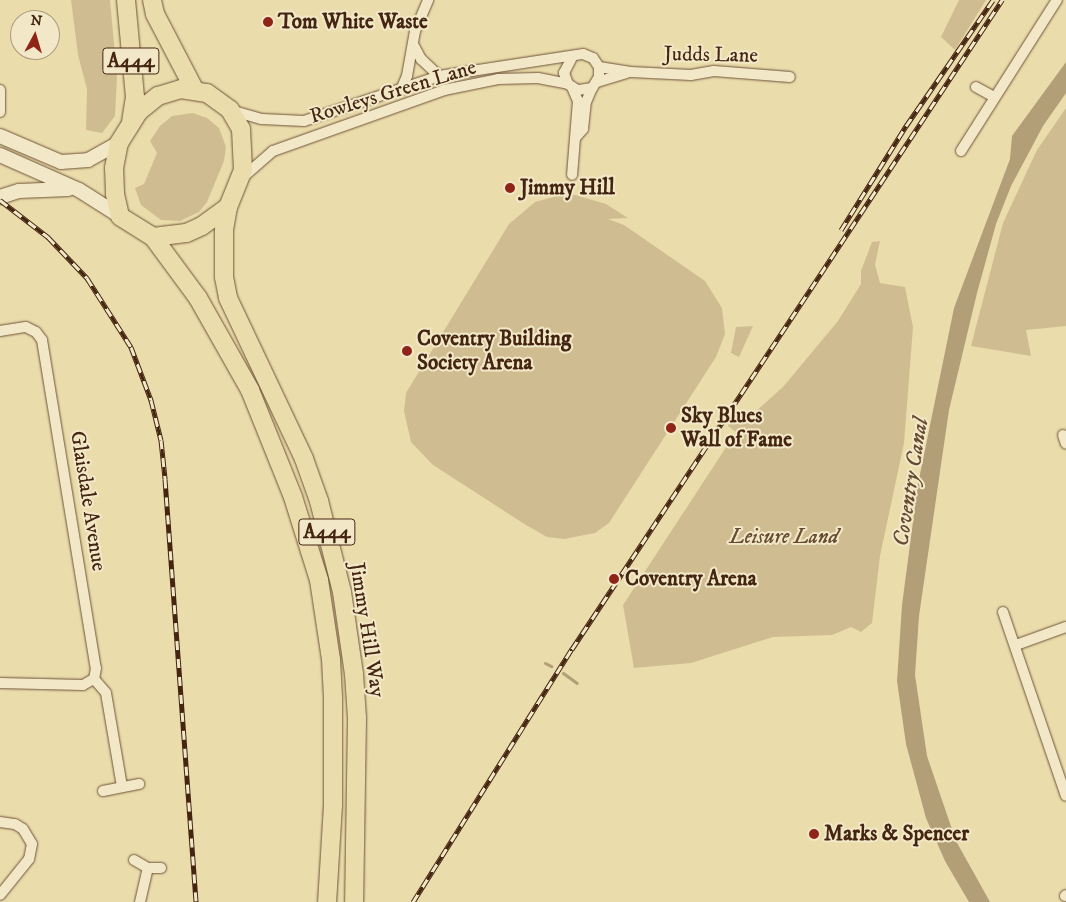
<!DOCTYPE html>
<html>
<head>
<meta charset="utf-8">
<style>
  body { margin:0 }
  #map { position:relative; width:1066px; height:902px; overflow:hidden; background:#ebdcab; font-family:"IM FELL DW Pica",serif }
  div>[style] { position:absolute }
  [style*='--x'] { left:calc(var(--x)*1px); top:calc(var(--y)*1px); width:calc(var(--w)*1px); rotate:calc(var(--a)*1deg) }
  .green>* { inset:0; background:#cfbd91 }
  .water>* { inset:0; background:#b29e77 }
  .stream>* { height:3px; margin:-1.5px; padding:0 1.5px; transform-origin:1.5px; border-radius:1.5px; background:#b29e77 }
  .roads { filter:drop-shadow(0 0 1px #6e5338) drop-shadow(0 0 1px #6e5338) }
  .minor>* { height:10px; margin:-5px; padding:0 5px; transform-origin:5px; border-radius:5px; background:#f2e8c8 }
  .tertiary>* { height:14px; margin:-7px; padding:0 7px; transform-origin:7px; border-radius:7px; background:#f2e8c8 }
  .trunk>* { height:18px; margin:-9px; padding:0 9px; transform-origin:9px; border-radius:9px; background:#ebdcab }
  .rail>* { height:5px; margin-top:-2.5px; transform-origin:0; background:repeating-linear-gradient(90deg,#f2e8c8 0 9px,#442511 0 18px); box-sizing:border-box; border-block:1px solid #442511 }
  .dots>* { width:14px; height:14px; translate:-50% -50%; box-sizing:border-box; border:2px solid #f2e8c8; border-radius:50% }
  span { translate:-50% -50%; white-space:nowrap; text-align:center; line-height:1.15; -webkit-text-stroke:4px #f2e8c8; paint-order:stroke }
  .shield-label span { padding:1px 4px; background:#f2e8c8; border:1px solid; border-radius:4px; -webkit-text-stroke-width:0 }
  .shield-label { font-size:20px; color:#442511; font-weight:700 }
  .poi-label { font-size:21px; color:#442511; font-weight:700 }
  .left { translate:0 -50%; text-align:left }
  .street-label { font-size:21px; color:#442511 }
  .park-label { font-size:21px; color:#674b31; font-style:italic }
  .water-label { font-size:22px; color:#654930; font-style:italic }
  .north { position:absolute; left:10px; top:10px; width:50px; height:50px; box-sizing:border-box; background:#f2e8c8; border:1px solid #ac9a7f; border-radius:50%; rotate:6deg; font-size:14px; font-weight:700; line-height:20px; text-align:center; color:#442511 }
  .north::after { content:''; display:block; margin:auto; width:18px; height:22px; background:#8f2418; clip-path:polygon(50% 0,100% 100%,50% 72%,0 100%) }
</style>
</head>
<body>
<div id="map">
  <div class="green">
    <div style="clip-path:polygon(71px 0,110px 0,117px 76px,115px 116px,102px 133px,86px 130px,87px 89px,78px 55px)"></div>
    <div style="clip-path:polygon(959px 0,986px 0,955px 50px,941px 37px)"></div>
    <div style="clip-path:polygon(1066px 108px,1066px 326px,1026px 330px,1031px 356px,971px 346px,1003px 223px,1037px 150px)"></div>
    <div style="clip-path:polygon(193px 113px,207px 118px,219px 128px,226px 147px,224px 161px,207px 202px,199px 212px,180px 221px,161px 220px,141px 205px,135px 188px,144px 184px,157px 153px,150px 141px,160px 126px,172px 116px)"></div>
    <div style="clip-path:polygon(568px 193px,606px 204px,628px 218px,608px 219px,624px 225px,705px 281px,722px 308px,725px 334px,716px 357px,609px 523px,595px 533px,564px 539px,547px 537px,526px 525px,433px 465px,411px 442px,404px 411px,406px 393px,509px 224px,535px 202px)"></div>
    <div style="clip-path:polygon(880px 241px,875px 265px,880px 283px,905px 287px,913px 327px,904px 443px,880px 556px,872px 623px,861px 632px,851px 627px,832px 635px,773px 637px,691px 663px,634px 668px,623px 605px,736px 432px,728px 426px,735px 414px,747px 419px,783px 387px,838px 321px,861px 284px,861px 271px,872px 242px)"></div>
    <div style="clip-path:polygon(753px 326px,739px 357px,731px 353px,736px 327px)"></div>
  </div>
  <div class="water">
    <div style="clip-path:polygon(1066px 62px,1066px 93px,1043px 126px,1011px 186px,996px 224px,977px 293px,949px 410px,919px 616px,915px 675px,927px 756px,956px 841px,990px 902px,969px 902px,945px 861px,926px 818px,906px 744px,897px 681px,902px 605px,918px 484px,954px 308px,1010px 159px,1012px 136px)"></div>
  </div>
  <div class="stream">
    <div style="--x:545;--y:663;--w:7;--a:27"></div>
    <div style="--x:563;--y:673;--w:17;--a:36"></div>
  </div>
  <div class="roads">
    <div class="minor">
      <div style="--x:413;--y:44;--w:17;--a:62"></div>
      <div style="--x:421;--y:59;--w:25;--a:43"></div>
      <div style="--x:599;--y:67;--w:32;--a:9"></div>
      <div style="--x:631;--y:72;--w:60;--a:2.9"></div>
      <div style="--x:691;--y:75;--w:23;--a:-10"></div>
      <div style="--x:714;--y:71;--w:76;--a:4.5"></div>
      <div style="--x:597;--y:82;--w:31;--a:-17"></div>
      <div style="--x:572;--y:87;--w:15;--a:67"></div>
      <div style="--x:578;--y:101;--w:74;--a:94.6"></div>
      <div style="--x:976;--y:87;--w:21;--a:29"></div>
      <div style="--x:0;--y:90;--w:22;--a:90"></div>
      <div style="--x:401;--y:90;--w:15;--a:-67"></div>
      <div style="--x:407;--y:76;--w:46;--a:-79.9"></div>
      <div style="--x:415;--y:31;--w:34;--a:-67"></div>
      <div style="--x:230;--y:110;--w:33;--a:16"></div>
      <div style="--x:262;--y:119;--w:42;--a:2.7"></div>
      <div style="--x:304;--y:121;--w:142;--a:-18.4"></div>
      <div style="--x:439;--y:76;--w:146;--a:-8.7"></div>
      <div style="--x:583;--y:54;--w:11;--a:22"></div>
      <div style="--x:593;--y:58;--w:11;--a:56"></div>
      <div style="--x:599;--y:67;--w:10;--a:90"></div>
      <div style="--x:599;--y:77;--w:13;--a:122"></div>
      <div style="--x:592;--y:88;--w:15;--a:172"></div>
      <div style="--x:577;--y:90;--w:11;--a:-146"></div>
      <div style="--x:568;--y:84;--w:12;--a:-110"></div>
      <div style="--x:564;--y:73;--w:18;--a:-63"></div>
      <div style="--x:576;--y:137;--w:11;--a:-49"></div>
      <div style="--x:583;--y:129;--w:27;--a:-84"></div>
      <div style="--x:586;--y:102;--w:15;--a:-67"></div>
      <div style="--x:961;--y:151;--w:179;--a:-57.6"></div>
      <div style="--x:242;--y:178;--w:41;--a:-41.1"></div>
      <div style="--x:273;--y:151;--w:182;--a:-19.6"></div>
      <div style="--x:444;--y:90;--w:55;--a:-11.5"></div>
      <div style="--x:498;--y:79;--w:40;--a:-1.4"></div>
      <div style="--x:538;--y:78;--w:31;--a:11"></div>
      <div style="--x:0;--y:331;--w:26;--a:-9"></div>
      <div style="--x:26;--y:327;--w:11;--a:27"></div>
      <div style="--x:36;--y:332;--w:10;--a:53"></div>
      <div style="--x:42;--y:340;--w:332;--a:80.7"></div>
      <div style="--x:96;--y:668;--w:11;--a:100"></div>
      <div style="--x:1063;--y:435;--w:9;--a:72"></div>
      <div style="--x:1003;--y:612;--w:194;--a:71.1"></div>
      <div style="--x:1016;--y:645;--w:53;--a:-19.8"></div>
      <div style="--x:94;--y:679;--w:18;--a:49"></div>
      <div style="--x:106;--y:693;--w:95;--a:80.3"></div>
      <div style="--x:0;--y:683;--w:83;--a:1.4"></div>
      <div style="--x:83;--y:685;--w:13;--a:-29"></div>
      <div style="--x:103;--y:791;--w:37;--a:-11"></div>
      <div style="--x:0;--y:822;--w:15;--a:8"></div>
      <div style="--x:15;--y:824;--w:9;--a:32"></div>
      <div style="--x:23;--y:829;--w:17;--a:59"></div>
      <div style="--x:32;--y:844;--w:15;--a:101"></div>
      <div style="--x:29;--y:859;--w:46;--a:128.9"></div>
      <div style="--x:134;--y:860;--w:16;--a:30"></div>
      <div style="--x:148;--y:868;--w:13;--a:0"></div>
      <div style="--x:1065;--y:896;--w:1;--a:-45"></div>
      <div style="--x:140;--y:902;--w:35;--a:-77"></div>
    </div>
    <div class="tertiary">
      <div style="--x:0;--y:136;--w:66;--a:23.1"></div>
      <div style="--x:61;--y:162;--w:27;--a:-4"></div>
      <div style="--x:88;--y:160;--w:35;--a:-29"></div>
      <div style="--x:0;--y:155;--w:86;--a:23.9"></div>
      <div style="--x:79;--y:190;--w:49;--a:32.4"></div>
      <div style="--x:0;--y:197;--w:20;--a:-18"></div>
      <div style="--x:19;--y:191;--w:49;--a:-2.3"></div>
    </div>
    <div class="trunk">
      <div style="--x:126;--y:0;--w:97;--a:84.7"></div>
      <div style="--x:135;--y:97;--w:24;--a:99"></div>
      <div style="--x:152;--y:0;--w:14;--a:78"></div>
      <div style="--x:155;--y:14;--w:85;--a:62.5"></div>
      <div style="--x:181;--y:89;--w:26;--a:9"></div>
      <div style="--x:207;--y:93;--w:29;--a:36"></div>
      <div style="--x:230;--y:110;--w:22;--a:60"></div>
      <div style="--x:241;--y:129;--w:41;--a:87.2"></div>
      <div style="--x:243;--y:170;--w:40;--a:112"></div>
      <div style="--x:228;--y:207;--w:32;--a:144"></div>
      <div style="--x:202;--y:226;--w:17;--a:156"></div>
      <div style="--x:186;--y:233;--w:33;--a:173"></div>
      <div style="--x:153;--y:237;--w:39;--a:-148"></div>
      <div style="--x:120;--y:216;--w:23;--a:-103"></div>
      <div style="--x:115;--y:194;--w:26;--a:-92"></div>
      <div style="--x:114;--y:168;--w:25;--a:-79"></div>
      <div style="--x:119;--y:143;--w:36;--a:-58"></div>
      <div style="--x:138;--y:112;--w:26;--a:-39"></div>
      <div style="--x:158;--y:96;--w:24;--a:-17"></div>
      <div style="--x:228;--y:207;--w:22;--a:100"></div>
      <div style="--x:224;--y:229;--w:48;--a:90"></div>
      <div style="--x:224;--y:277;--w:21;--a:79"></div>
      <div style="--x:228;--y:298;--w:178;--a:64.7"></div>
      <div style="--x:304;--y:459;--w:45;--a:70.3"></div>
      <div style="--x:319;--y:501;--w:94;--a:75.8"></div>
      <div style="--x:342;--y:592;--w:83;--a:81.7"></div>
      <div style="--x:354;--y:674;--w:44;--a:86.1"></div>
      <div style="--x:357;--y:718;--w:184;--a:90.9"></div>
      <div style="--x:153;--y:237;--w:76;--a:53.6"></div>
      <div style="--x:198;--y:298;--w:106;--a:60.5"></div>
      <div style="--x:250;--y:390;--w:115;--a:68.1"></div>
      <div style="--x:293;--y:497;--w:87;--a:72.6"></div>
      <div style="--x:319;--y:580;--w:80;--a:81.4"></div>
      <div style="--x:331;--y:659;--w:39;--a:87"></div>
      <div style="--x:333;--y:698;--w:107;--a:90"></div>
      <div style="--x:333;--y:805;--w:97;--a:93.5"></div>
    </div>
  </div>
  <div class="rail">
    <div style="--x:0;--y:200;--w:61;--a:37.6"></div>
    <div style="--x:48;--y:237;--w:57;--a:46.4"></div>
    <div style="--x:87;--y:278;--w:82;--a:57.5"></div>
    <div style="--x:131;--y:347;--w:57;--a:69.3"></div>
    <div style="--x:151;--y:400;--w:41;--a:76"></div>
    <div style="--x:161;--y:440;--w:39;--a:84"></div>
    <div style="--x:165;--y:479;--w:424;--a:85.8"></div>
    <div style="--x:841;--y:230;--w:123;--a:-58"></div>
    <div style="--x:906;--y:126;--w:153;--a:-55.4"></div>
    <div style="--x:413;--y:902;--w:299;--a:-57.9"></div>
    <div style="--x:572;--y:649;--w:779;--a:-56.47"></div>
  </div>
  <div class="dots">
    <div style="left:268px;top:22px;background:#8f2418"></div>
    <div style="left:510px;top:188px;background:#8f2418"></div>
    <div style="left:407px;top:351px;background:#8f2418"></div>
    <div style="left:671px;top:428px;background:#8f2418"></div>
    <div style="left:614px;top:579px;background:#8f2418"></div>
    <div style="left:814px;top:834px;background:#8f2418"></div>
  </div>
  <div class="shield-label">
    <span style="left:131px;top:61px">A444</span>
    <span style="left:327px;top:532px">A444</span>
  </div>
  <div class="poi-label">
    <span class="left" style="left:278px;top:22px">Tom White Waste</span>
    <span class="left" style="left:520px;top:188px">Jimmy Hill</span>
    <span class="left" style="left:417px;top:351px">Coventry Building<br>Society Arena</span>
    <span class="left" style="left:681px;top:428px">Sky Blues<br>Wall of Fame</span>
    <span class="left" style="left:625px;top:579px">Coventry Arena</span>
    <span class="left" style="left:824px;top:834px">Marks &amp; Spencer</span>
  </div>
  <div class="street-label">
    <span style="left:711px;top:55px;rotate:1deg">Judds Lane</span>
    <span style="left:393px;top:92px;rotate:-17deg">Rowleys Green Lane</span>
    <span style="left:88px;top:501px;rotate:81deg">Glaisdale Avenue</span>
    <span style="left:367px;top:630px;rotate:81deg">Jimmy Hill Way</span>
  </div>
  <div class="park-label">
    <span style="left:784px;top:537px">Leisure Land</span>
  </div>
  <div class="water-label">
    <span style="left:911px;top:482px;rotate:-81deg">Coventry Canal</span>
  </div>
  <div class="north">N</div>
</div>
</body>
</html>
